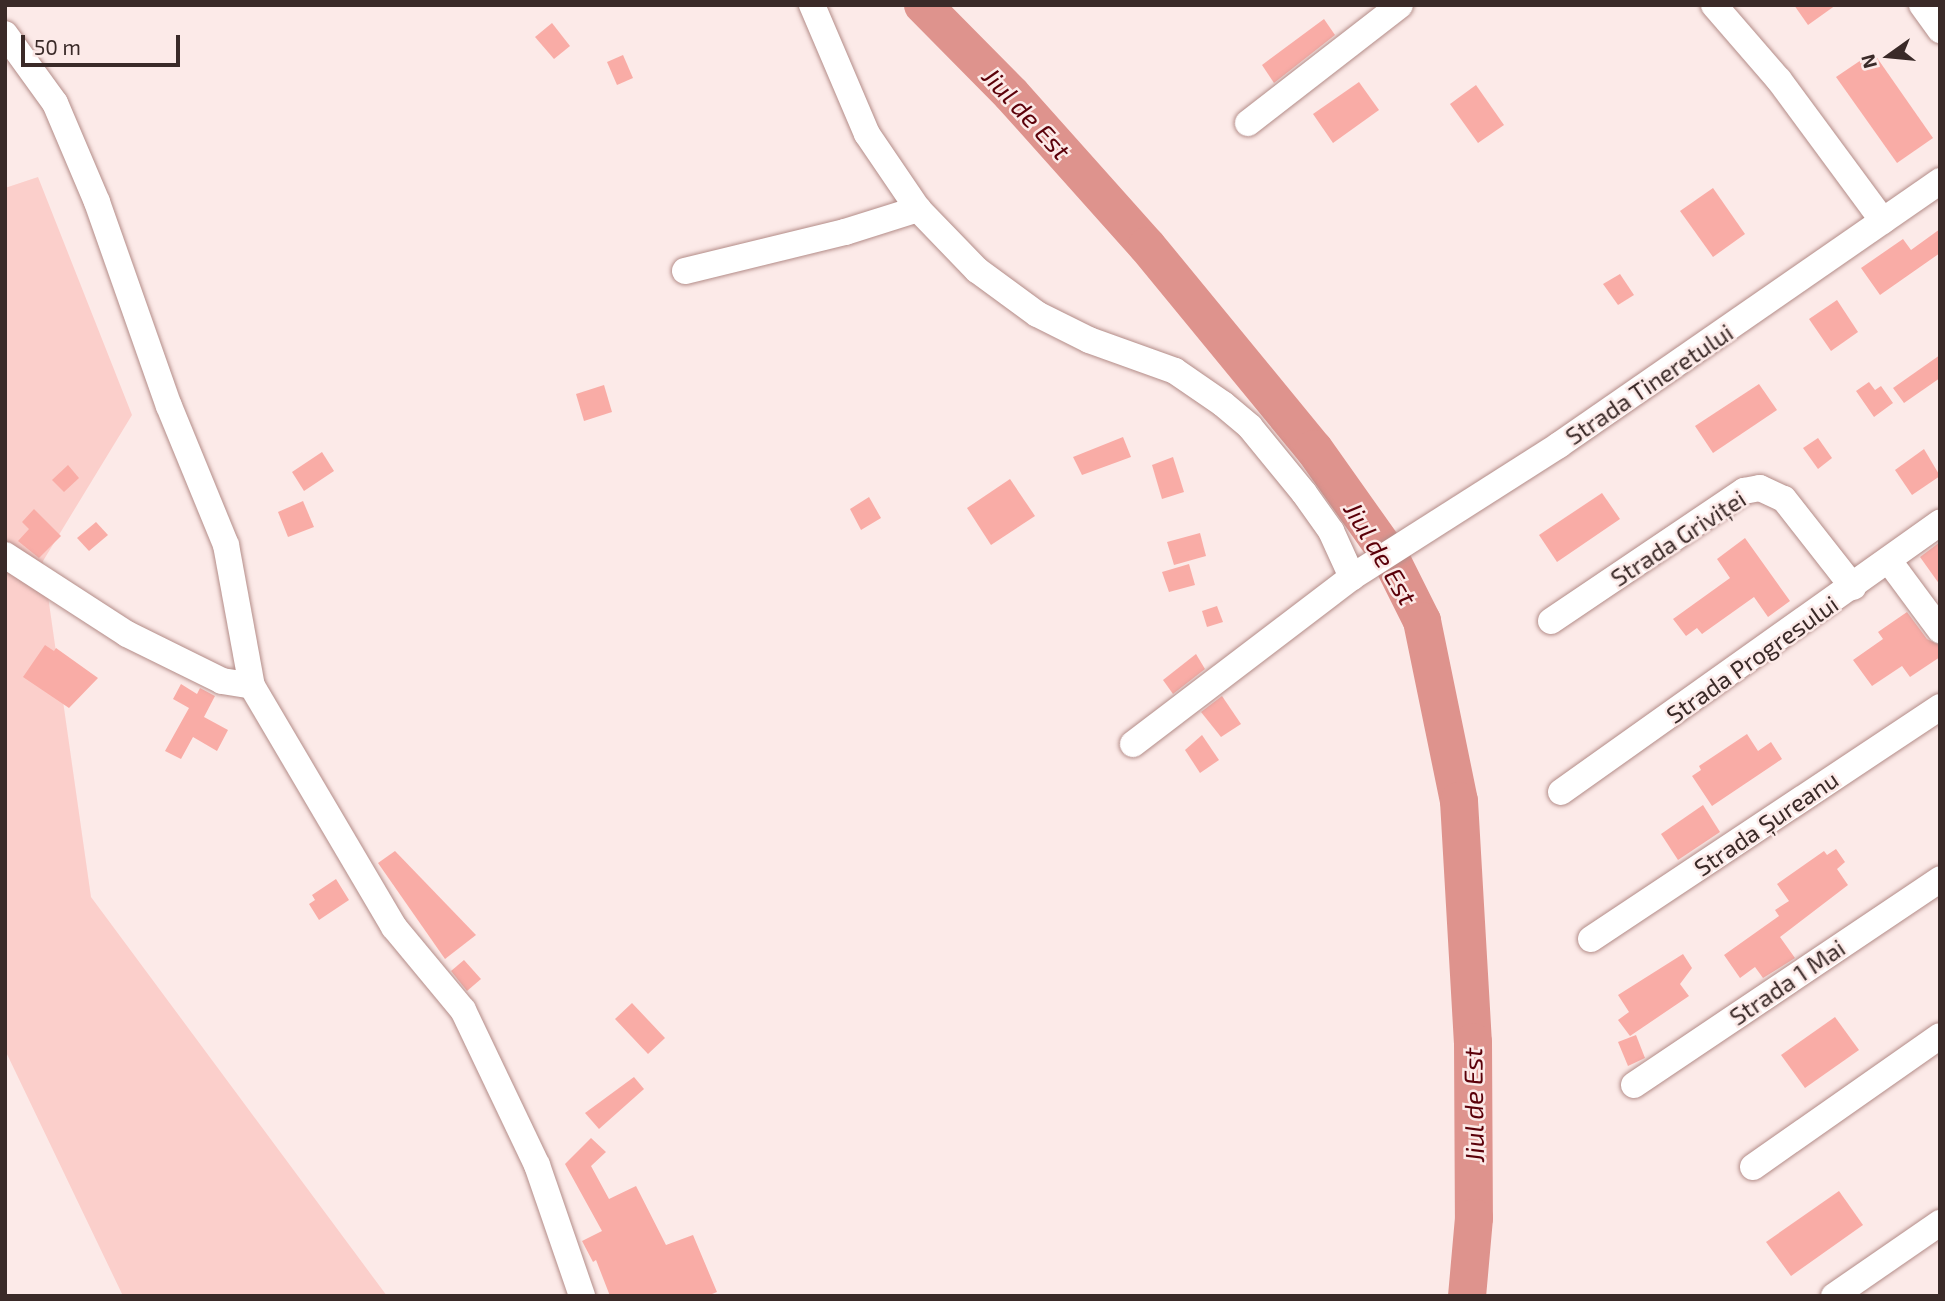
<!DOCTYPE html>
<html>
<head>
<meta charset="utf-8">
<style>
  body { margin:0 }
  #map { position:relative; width:1945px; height:1301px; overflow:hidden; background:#fceae8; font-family:"Exo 2",sans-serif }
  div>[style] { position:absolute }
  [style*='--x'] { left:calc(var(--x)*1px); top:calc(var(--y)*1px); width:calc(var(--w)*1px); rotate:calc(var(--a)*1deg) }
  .green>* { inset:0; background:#fbcfcb }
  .river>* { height:38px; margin:-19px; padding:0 19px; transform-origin:19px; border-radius:19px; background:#de938d }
  .building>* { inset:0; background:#f9aca6 }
  .roads { filter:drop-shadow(0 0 2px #b38c88) drop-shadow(0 0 2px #b38c88) }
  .minor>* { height:26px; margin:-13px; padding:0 13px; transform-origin:13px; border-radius:13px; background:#fff }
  span { translate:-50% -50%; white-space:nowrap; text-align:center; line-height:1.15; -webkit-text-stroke:5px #fceae8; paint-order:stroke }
  .street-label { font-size:24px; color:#3a2a28 }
  .water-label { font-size:26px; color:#5b0009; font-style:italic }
  .frame { position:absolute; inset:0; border:7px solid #3a2a28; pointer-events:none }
  .north { position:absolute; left:1854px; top:21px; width:70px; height:70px; -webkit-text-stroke:5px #fceae8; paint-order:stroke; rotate:255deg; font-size:19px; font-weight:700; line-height:28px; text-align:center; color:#3a2a28 }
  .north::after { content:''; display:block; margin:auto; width:24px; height:32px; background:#3a2a28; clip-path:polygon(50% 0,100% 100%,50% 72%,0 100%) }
  .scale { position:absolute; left:21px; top:35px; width:159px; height:32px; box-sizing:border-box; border:4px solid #3a2a28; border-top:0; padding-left:9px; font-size:21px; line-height:24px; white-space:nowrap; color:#3a2a28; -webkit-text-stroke:5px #fceae8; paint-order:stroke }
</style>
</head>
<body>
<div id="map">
  <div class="green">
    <div style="clip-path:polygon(38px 177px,132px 415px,43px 561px,91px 897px,387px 1296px,123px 1296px,5px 1050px,5px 188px)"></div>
  </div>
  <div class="river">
    <div style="--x:923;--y:5;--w:125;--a:45.3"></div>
    <div style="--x:1011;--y:94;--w:204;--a:48.2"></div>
    <div style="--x:1147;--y:246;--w:263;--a:50.6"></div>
    <div style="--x:1314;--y:449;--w:130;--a:54.7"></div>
    <div style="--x:1389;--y:555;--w:74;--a:63.4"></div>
    <div style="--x:1422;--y:621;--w:184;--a:78.4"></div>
    <div style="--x:1459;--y:801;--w:241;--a:86.7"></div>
    <div style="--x:1473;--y:1042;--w:176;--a:89.7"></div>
    <div style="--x:1474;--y:1218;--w:78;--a:95.1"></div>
  </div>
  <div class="building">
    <div style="clip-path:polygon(1794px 5px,1836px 5px,1808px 25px)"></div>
    <div style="clip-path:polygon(1324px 19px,1335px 35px,1274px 83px,1262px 65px)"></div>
    <div style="clip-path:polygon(552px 23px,570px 46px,554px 59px,535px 37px)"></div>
    <div style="clip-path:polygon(1873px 52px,1933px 138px,1897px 163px,1836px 77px)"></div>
    <div style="clip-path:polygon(623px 55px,633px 78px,617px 85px,607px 62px)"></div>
    <div style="clip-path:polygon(1359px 82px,1379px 110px,1333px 143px,1313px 114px)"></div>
    <div style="clip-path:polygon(1476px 85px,1504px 125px,1478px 143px,1450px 104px)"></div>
    <div style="clip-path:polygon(1713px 188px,1745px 234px,1713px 257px,1680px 211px)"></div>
    <div style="clip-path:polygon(1940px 229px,1940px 253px,1880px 295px,1861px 268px,1903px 239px,1911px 250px)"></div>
    <div style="clip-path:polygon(1620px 274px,1634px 295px,1618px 305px,1603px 284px)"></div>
    <div style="clip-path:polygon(1837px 300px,1858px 332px,1831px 351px,1809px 319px)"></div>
    <div style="clip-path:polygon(1940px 355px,1940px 378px,1904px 403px,1893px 388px)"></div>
    <div style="clip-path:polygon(1869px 382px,1875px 390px,1881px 386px,1893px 403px,1874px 417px,1856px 391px)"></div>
    <div style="clip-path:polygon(1759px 384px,1777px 410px,1713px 453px,1695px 426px)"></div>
    <div style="clip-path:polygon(604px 385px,612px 412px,584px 421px,576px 394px)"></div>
    <div style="clip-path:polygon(1123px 437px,1131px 457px,1082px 475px,1073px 457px)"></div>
    <div style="clip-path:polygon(1818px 438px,1832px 458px,1818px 469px,1803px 448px)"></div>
    <div style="clip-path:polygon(1924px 449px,1940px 476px,1912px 495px,1895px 470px)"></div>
    <div style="clip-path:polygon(322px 452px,334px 471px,304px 491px,292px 472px)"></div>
    <div style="clip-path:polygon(1173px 457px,1184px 492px,1162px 499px,1152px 465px)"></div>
    <div style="clip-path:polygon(68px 465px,79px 478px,64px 492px,52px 480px)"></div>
    <div style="clip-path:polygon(1010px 479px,1035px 516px,991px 545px,967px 508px)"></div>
    <div style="clip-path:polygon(1602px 493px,1620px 519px,1557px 562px,1539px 535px)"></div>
    <div style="clip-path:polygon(869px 497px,881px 518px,861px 530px,850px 509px)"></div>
    <div style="clip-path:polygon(303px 501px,314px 527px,288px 537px,278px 512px)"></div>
    <div style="clip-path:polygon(34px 509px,61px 536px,39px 558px,18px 541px,29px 529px,22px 522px)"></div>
    <div style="clip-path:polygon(96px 522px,108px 535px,89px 551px,77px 538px)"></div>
    <div style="clip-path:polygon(1200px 533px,1206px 556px,1174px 565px,1167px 542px)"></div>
    <div style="clip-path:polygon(1745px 538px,1790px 601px,1768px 617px,1754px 597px,1702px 634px,1697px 628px,1686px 636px,1673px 619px,1730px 578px,1717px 559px)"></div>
    <div style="clip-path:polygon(1940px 542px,1940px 585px,1920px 557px)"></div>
    <div style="clip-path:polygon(1189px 564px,1195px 585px,1169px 592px,1162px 572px)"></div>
    <div style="clip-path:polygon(1217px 606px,1223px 622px,1207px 627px,1202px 611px)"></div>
    <div style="clip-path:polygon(1907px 612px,1927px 639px,1939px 645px,1940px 657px,1910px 677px,1902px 666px,1872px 686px,1853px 660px,1883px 639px,1878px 632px)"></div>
    <div style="clip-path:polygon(45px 645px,54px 651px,56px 648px,98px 678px,69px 708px,23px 677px)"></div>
    <div style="clip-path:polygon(1196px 654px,1205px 669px,1173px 694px,1163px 680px)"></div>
    <div style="clip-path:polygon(181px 684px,197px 694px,200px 688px,215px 696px,204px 717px,228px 730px,217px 751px,193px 737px,181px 759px,165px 751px,189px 708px,173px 699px)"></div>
    <div style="clip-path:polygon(1222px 696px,1241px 724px,1221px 737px,1201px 712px)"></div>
    <div style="clip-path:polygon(1747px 734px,1758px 751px,1771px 742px,1782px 759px,1712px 806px,1692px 776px,1701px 770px,1699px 766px)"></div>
    <div style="clip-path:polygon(1202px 735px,1219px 760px,1200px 773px,1185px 750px)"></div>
    <div style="clip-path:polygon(1703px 805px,1720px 832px,1678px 860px,1661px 834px)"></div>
    <div style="clip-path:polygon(1836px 849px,1845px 862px,1837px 869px,1848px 885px,1780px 937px,1795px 958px,1763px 978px,1755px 967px,1740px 978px,1724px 955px,1779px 916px,1775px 910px,1789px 901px,1777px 884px,1824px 851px,1827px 855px)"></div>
    <div style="clip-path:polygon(395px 851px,476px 935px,445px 959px,378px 863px)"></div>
    <div style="clip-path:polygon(336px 879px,349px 900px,319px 920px,309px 904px,315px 900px,312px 895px)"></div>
    <div style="clip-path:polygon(1683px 954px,1692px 968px,1680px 984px,1689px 996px,1630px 1036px,1618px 1020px,1629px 1012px,1618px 995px)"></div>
    <div style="clip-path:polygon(464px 960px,481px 979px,467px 991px,451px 971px)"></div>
    <div style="clip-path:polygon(632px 1003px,665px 1038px,648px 1054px,615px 1019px)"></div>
    <div style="clip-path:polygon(1835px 1017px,1859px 1050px,1805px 1088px,1781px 1055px)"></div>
    <div style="clip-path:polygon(1636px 1035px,1645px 1058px,1628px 1066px,1618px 1042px)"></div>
    <div style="clip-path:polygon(634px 1077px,644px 1089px,599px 1129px,585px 1113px)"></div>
    <div style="clip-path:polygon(591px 1138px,606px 1152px,591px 1166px,609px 1199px,636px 1186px,666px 1245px,693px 1235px,717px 1292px,707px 1296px,610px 1296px,596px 1260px,593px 1262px,582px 1241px,602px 1231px,565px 1164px)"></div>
    <div style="clip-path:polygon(1839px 1191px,1863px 1225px,1791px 1276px,1766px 1242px)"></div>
  </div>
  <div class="roads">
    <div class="minor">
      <div style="--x:812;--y:5;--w:140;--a:66.9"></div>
      <div style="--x:867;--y:134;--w:91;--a:55.8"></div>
      <div style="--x:918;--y:209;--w:85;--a:46"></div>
      <div style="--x:977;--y:270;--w:74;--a:36.3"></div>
      <div style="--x:1037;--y:314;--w:58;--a:26.6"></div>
      <div style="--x:1089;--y:340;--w:91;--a:19.8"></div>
      <div style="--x:1175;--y:371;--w:58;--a:34.5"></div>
      <div style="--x:1223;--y:404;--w:35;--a:40"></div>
      <div style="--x:1250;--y:427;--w:85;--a:50.7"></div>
      <div style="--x:1304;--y:493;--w:47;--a:54.6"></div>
      <div style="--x:1331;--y:531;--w:51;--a:65.5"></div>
      <div style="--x:1714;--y:5;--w:99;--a:49.1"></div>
      <div style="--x:1779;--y:80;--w:175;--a:53.6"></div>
      <div style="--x:1922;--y:5;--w:31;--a:54"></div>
      <div style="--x:5;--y:34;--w:85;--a:54.1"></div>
      <div style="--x:55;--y:103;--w:108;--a:67"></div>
      <div style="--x:97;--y:202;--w:216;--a:70.6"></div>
      <div style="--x:169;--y:406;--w:150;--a:67.7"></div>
      <div style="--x:226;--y:545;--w:143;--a:79.6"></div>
      <div style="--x:252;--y:686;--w:280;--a:59.5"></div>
      <div style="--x:394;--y:927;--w:108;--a:50.3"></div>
      <div style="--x:463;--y:1010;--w:172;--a:64.5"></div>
      <div style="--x:537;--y:1165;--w:139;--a:71"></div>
      <div style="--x:1248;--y:123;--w:192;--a:-37.8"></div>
      <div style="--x:685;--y:271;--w:165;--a:-13.7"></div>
      <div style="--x:845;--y:232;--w:77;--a:-17.5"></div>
      <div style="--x:5;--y:555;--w:145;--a:32.9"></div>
      <div style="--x:127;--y:634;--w:106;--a:26.3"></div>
      <div style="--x:222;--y:681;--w:30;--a:9"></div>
      <div style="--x:1889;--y:561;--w:86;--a:53.5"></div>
      <div style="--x:1551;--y:621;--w:233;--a:-34"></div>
      <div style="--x:1744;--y:491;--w:16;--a:-11"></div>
      <div style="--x:1760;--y:488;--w:26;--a:25"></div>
      <div style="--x:1784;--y:499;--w:112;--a:51.9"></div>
      <div style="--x:1133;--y:744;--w:275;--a:-37.3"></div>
      <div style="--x:1352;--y:577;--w:246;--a:-32.5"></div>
      <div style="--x:1559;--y:445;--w:464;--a:-34.7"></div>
      <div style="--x:1561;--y:792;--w:465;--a:-35.4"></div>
      <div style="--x:1591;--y:939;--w:419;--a:-33.6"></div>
      <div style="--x:1634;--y:1085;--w:369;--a:-33.9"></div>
      <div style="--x:1753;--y:1167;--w:228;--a:-35"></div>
      <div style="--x:1834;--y:1296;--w:129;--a:-34.6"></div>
    </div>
  </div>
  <div class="street-label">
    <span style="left:1649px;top:384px;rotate:-34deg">Strada Tineretului</span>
    <span style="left:1678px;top:538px;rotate:-33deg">Strada Griviței</span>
    <span style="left:1752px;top:659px;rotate:-35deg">Strada Progresului</span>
    <span style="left:1766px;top:823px;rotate:-34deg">Strada Șureanu</span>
    <span style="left:1787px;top:982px;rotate:-34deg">Strada 1 Mai</span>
  </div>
  <div class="water-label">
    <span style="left:1027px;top:113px;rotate:47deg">Jiul de Est</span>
    <span style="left:1381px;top:553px;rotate:59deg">Jiul de Est</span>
    <span style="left:1473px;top:1105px;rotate:-91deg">Jiul de Est</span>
  </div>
  <div class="frame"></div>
  <div class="north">N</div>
  <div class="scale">50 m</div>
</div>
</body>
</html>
